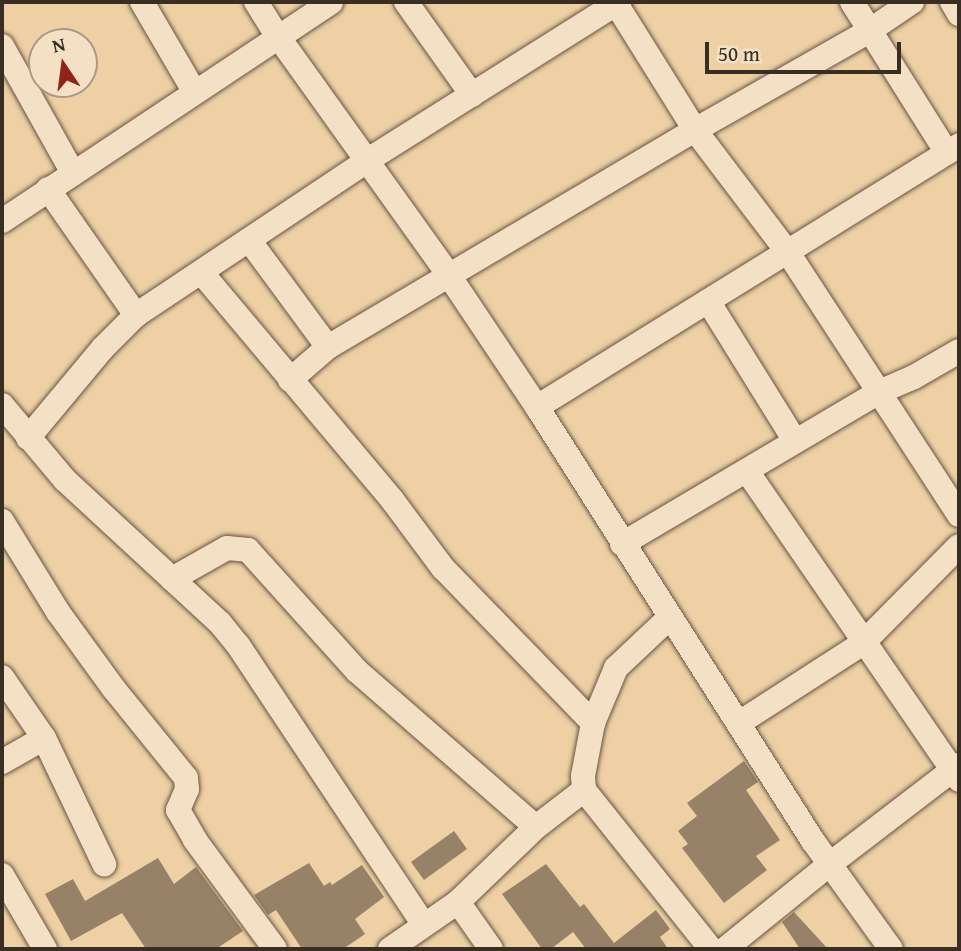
<!DOCTYPE html>
<html>
<head>
<meta charset="utf-8">
<style>
  body { margin:0 }
  #map { position:relative; width:961px; height:951px; overflow:hidden; background:#eed0a4; font-family:"Gentium Book Plus",serif }
  div>[style] { position:absolute }
  [style*='--x'] { left:calc(var(--x)*1px); top:calc(var(--y)*1px); width:calc(var(--w)*1px); rotate:calc(var(--a)*1deg) }
  .building>* { inset:0; background:#978267 }
  .roads { filter:drop-shadow(0 0 2px #665644) drop-shadow(0 0 2px #665644) }
  .minor>* { height:24px; margin:-12px; padding:0 12px; transform-origin:12px; border-radius:12px; background:#f4e0c4 }
  span { translate:-50% -50%; white-space:nowrap; text-align:center; line-height:1.15; -webkit-text-stroke:5px #f4e0c4; paint-order:stroke }
  .frame { position:absolute; inset:0; border:4px solid #382e24; pointer-events:none }
  .north { position:absolute; left:28px; top:28px; width:70px; height:70px; box-sizing:border-box; background:#f4e0c4; border:2px solid #a99984; border-radius:50%; rotate:347deg; font-size:19px; font-weight:700; line-height:28px; text-align:center; color:#382e24 }
  .north::after { content:''; display:block; margin:auto; width:24px; height:32px; background:#8f2418; clip-path:polygon(50% 0,100% 100%,50% 72%,0 100%) }
  .scale { position:absolute; left:705px; top:42px; width:196px; height:32px; box-sizing:border-box; border:4px solid #382e24; border-top:0; padding-left:9px; font-size:21px; line-height:24px; white-space:nowrap; color:#382e24; -webkit-text-stroke:5px #f4e0c4; paint-order:stroke }
</style>
</head>
<body>
<div id="map">
  <div class="building">
    <div style="clip-path:polygon(744px 761px,758px 782px,746px 790px,780px 840px,756px 856px,767px 870px,724px 903px,682px 848px,688px 844px,678px 831px,697px 816px,687px 803px)"></div>
    <div style="clip-path:polygon(454px 831px,467px 849px,424px 880px,411px 862px)"></div>
    <div style="clip-path:polygon(158px 858px,174px 884px,196px 867px,243px 931px,216px 949px,146px 949px,122px 913px,71px 941px,45px 894px,73px 879px,85px 901px)"></div>
    <div style="clip-path:polygon(309px 863px,324px 886px,330px 882px,332px 885px,362px 865px,384px 897px,355px 919px,365px 934px,343px 949px,302px 949px,276px 910px,268px 915px,254px 895px)"></div>
    <div style="clip-path:polygon(546px 864px,580px 907px,584px 904px,614px 943px,656px 910px,670px 929px,660px 937px,668px 949px,586px 949px,573px 932px,551px 949px,542px 949px,502px 894px)"></div>
    <div style="clip-path:polygon(794px 912px,828px 949px,800px 949px,782px 922px)"></div>
  </div>
  <div class="roads">
    <div class="minor">
      <div style="--x:142;--y:2;--w:103;--a:59.7"></div>
      <div style="--x:256;--y:2;--w:39;--a:58"></div>
      <div style="--x:277;--y:35;--w:297;--a:54.4"></div>
      <div style="--x:450;--y:277;--w:156;--a:56.2"></div>
      <div style="--x:537;--y:407;--w:514;--a:57.55"></div>
      <div style="--x:813;--y:841;--w:133;--a:54.2"></div>
      <div style="--x:406;--y:2;--w:114;--a:54.6"></div>
      <div style="--x:615;--y:2;--w:151;--a:58"></div>
      <div style="--x:695;--y:130;--w:152;--a:52.8"></div>
      <div style="--x:787;--y:251;--w:315;--a:56.9"></div>
      <div style="--x:852;--y:2;--w:178;--a:57.8"></div>
      <div style="--x:952;--y:2;--w:14;--a:60"></div>
      <div style="--x:2;--y:46;--w:145;--a:60.8"></div>
      <div style="--x:48;--y:189;--w:154;--a:55.1"></div>
      <div style="--x:2;--y:221;--w:395;--a:-33.6"></div>
      <div style="--x:249;--y:240;--w:133;--a:53.6"></div>
      <div style="--x:201;--y:272;--w:299;--a:50"></div>
      <div style="--x:393;--y:501;--w:84;--a:53.3"></div>
      <div style="--x:443;--y:568;--w:216;--a:45.9"></div>
      <div style="--x:708;--y:301;--w:165;--a:58.1"></div>
      <div style="--x:290;--y:380;--w:50;--a:-41"></div>
      <div style="--x:328;--y:347;--w:426;--a:-30.6"></div>
      <div style="--x:695;--y:130;--w:200;--a:-29.6"></div>
      <div style="--x:869;--y:31;--w:52;--a:-34"></div>
      <div style="--x:2;--y:405;--w:98;--a:50"></div>
      <div style="--x:65;--y:480;--w:211;--a:42.7"></div>
      <div style="--x:220;--y:623;--w:28;--a:51"></div>
      <div style="--x:238;--y:645;--w:336;--a:56.4"></div>
      <div style="--x:537;--y:407;--w:497;--a:-31.8"></div>
      <div style="--x:28;--y:438;--w:117;--a:-50.2"></div>
      <div style="--x:103;--y:348;--w:47;--a:-45"></div>
      <div style="--x:136;--y:315;--w:279;--a:-33.7"></div>
      <div style="--x:368;--y:160;--w:297;--a:-32.2"></div>
      <div style="--x:747;--y:471;--w:375;--a:55.5"></div>
      <div style="--x:2;--y:521;--w:107;--a:58.4"></div>
      <div style="--x:58;--y:612;--w:95;--a:54"></div>
      <div style="--x:114;--y:689;--w:114;--a:51"></div>
      <div style="--x:186;--y:778;--w:11;--a:85"></div>
      <div style="--x:187;--y:789;--w:23;--a:113"></div>
      <div style="--x:178;--y:810;--w:34;--a:60"></div>
      <div style="--x:195;--y:840;--w:135;--a:53.7"></div>
      <div style="--x:622;--y:544;--w:296;--a:-30.6"></div>
      <div style="--x:877;--y:393;--w:40;--a:-23.4"></div>
      <div style="--x:914;--y:377;--w:52;--a:-30"></div>
      <div style="--x:172;--y:579;--w:63;--a:-29.4"></div>
      <div style="--x:227;--y:548;--w:21;--a:5"></div>
      <div style="--x:248;--y:550;--w:163;--a:48"></div>
      <div style="--x:357;--y:671;--w:237;--a:41.1"></div>
      <div style="--x:669;--y:618;--w:73;--a:136.7"></div>
      <div style="--x:616;--y:668;--w:60;--a:112.7"></div>
      <div style="--x:593;--y:723;--w:54;--a:100.7"></div>
      <div style="--x:583;--y:776;--w:14;--a:86"></div>
      <div style="--x:584;--y:790;--w:203;--a:51.4"></div>
      <div style="--x:2;--y:677;--w:74;--a:55.5"></div>
      <div style="--x:44;--y:738;--w:140;--a:64.5"></div>
      <div style="--x:739;--y:723;--w:148;--a:-32.8"></div>
      <div style="--x:863;--y:643;--w:136;--a:-45.3"></div>
      <div style="--x:2;--y:762;--w:48;--a:-29.7"></div>
      <div style="--x:2;--y:875;--w:86;--a:59.8"></div>
      <div style="--x:458;--y:902;--w:57;--a:54.9"></div>
      <div style="--x:390;--y:949;--w:83;--a:-34.7"></div>
      <div style="--x:458;--y:902;--w:108;--a:-43.9"></div>
      <div style="--x:536;--y:827;--w:61;--a:-37.6"></div>
      <div style="--x:725;--y:949;--w:135;--a:-39"></div>
      <div style="--x:830;--y:864;--w:163;--a:-37.5"></div>
    </div>
  </div>
  <div class="frame"></div>
  <div class="north">N</div>
  <div class="scale">50 m</div>
</div>
</body>
</html>
